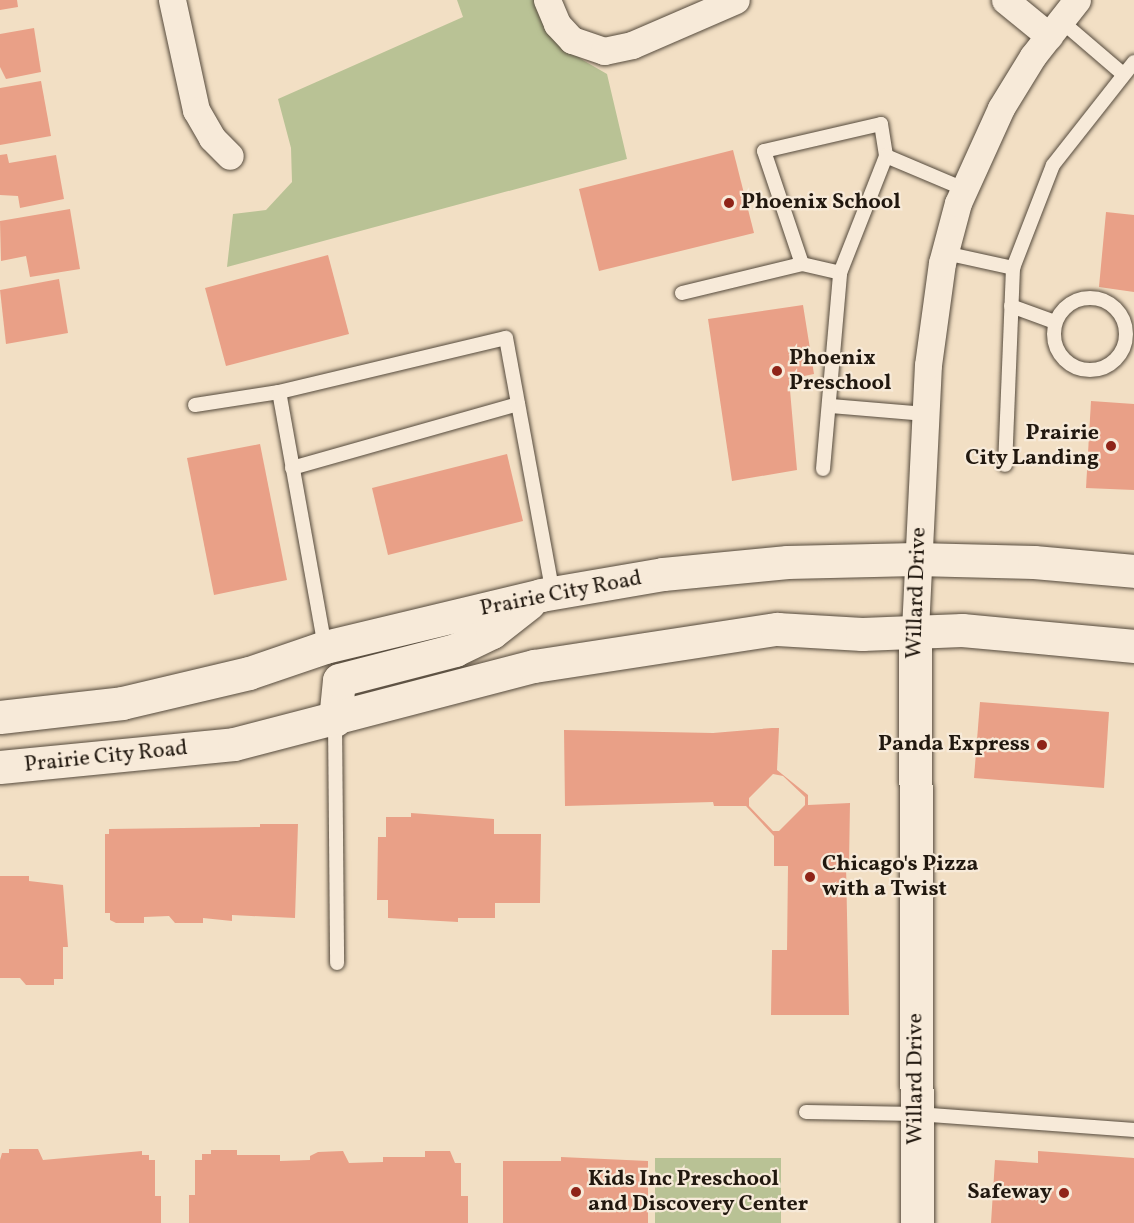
<!DOCTYPE html>
<html>
<head>
<meta charset="utf-8">
<style>
  body { margin:0 }
  #map { position:relative; width:1134px; height:1223px; overflow:hidden; background:#f2dfc4; font-family:Vollkorn,serif }
  div>[style] { position:absolute }
  [style*='--x'] { left:calc(var(--x)*1px); top:calc(var(--y)*1px); width:calc(var(--w)*1px); rotate:calc(var(--a)*1deg) }
  .green>* { inset:0; background:#b9c295 }
  .building>* { inset:0; background:#e9a087 }
  .roads { filter:drop-shadow(0 0 2px #554a3c) drop-shadow(0 0 2px #554a3c) }
  .lane>* { height:14px; margin:-7px; padding:0 7px; transform-origin:7px; border-radius:7px; background:#f7ead9 }
  .lane>.ring { margin:-7px; padding:0; box-sizing:content-box; background:none; border:14px solid #f7ead9; border-radius:50% }
  .street>* { height:27px; margin:-13.5px; padding:0 13.5px; transform-origin:13.5px; border-radius:13.5px; background:#f7ead9 }
  .secondary>* { height:33px; margin:-16.5px; padding:0 16.5px; transform-origin:16.5px; border-radius:16.5px; background:#f7ead9 }
  .dots>* { width:16px; height:16px; translate:-50% -50%; box-sizing:border-box; border:3px solid #f7ead9; border-radius:50% }
  span { translate:-50% -50%; white-space:nowrap; text-align:center; line-height:1.15; -webkit-text-stroke:4.5px #f7ead9; paint-order:stroke }
  .poi-label { font-size:22px; color:#21180f; font-weight:700 }
  .left { translate:0 -50%; text-align:left }
  .right { translate:-100% -50%; text-align:right }
  .street-label { font-size:22px; color:#21180f }
</style>
</head>
<body>
<div id="map">
  <div class="green">
    <div style="clip-path:polygon(457px 0,541px 0,560px 40px,581px 59px,607px 74px,627px 159px,227px 267px,233px 214px,266px 210px,292px 182px,291px 148px,278px 99px,463px 17px)"></div>
    <div style="clip-path:polygon(655px 1158px,781px 1158px,781px 1223px,655px 1223px)"></div>
  </div>
  <div class="building">
    <div style="clip-path:polygon(0 0,17px 0,18px 7px,0 10px)"></div>
    <div style="clip-path:polygon(34px 28px,41px 72px,6px 79px,0 67px,0 34px)"></div>
    <div style="clip-path:polygon(41px 81px,51px 136px,0 145px,0 88px)"></div>
    <div style="clip-path:polygon(733px 150px,754px 233px,599px 271px,579px 189px)"></div>
    <div style="clip-path:polygon(7px 154px,9px 163px,56px 155px,64px 199px,20px 208px,18px 196px,0 195px,0 155px)"></div>
    <div style="clip-path:polygon(70px 209px,80px 269px,30px 277px,26px 256px,1px 261px,0 221px)"></div>
    <div style="clip-path:polygon(1106px 212px,1134px 215px,1134px 292px,1099px 287px)"></div>
    <div style="clip-path:polygon(328px 255px,349px 334px,226px 366px,205px 288px)"></div>
    <div style="clip-path:polygon(59px 279px,68px 333px,6px 344px,0 290px)"></div>
    <div style="clip-path:polygon(803px 305px,814px 374px,789px 379px,797px 470px,732px 481px,708px 319px)"></div>
    <div style="clip-path:polygon(1091px 401px,1134px 404px,1134px 490px,1086px 488px)"></div>
    <div style="clip-path:polygon(260px 444px,287px 580px,214px 595px,187px 458px)"></div>
    <div style="clip-path:polygon(507px 454px,523px 521px,388px 555px,372px 488px)"></div>
    <div style="clip-path:polygon(980px 702px,1109px 712px,1104px 788px,974px 778px)"></div>
    <div style="clip-path:polygon(evenodd,772px 728px,779px 728px,777px 770px,808px 795px,808px 805px,850px 803px,849px 864px,846px 864px,849px 1015px,771px 1015px,772px 950px,787px 950px,788px 866px,774px 866px,774px 836px,746px 806px,714px 806px,713px 802px,565px 806px,564px 730px,713px 733px,772px 728px,773px 774px,783px 776px,805px 797px,805px 805px,779px 831px,773px 831px,749px 806px,749px 798px,773px 774px)"></div>
    <div style="clip-path:polygon(411px 813px,494px 819px,494px 834px,541px 834px,540px 903px,495px 903px,495px 918px,458px 918px,458px 922px,388px 918px,388px 900px,377px 900px,378px 837px,386px 837px,386px 817px,411px 817px)"></div>
    <div style="clip-path:polygon(260px 824px,298px 824px,295px 918px,232px 915px,232px 921px,203px 918px,203px 923px,175px 923px,169px 916px,144px 917px,144px 923px,116px 923px,110px 920px,110px 913px,105px 913px,105px 834px,109px 834px,109px 829px,260px 827px)"></div>
    <div style="clip-path:polygon(0 876px,29px 876px,29px 881px,63px 885px,68px 947px,63px 947px,63px 979px,54px 979px,54px 985px,26px 985px,20px 978px,0 978px)"></div>
    <div style="clip-path:polygon(9px 1149px,38px 1149px,43px 1160px,142px 1151px,142px 1155px,149px 1155px,149px 1160px,155px 1160px,155px 1196px,161px 1196px,161px 1223px,0 1223px,0 1160px,2px 1153px,9px 1153px)"></div>
    <div style="clip-path:polygon(211px 1150px,237px 1150px,237px 1155px,280px 1155px,280px 1161px,310px 1160px,310px 1156px,318px 1152px,343px 1151px,349px 1163px,383px 1162px,383px 1157px,425px 1157px,425px 1151px,450px 1151px,455px 1163px,461px 1163px,461px 1196px,468px 1196px,468px 1223px,189px 1223px,189px 1195px,195px 1195px,195px 1160px,202px 1160px,202px 1154px,211px 1154px)"></div>
    <div style="clip-path:polygon(1038px 1151px,1134px 1158px,1134px 1223px,991px 1223px,995px 1160px,1038px 1163px)"></div>
    <div style="clip-path:polygon(561px 1157px,648px 1161px,648px 1223px,503px 1223px,503px 1161px,561px 1161px)"></div>
  </div>
  <div class="roads">
    <div class="lane">
      <div style="--x:1060;--y:20;--w:83;--a:40.6"></div>
      <div style="--x:945;--y:253;--w:70;--a:12.4"></div>
      <div style="--x:1013;--y:268;--w:197;--a:92.3"></div>
      <div style="--x:802;--y:264;--w:119;--a:-108.6"></div>
      <div style="--x:764;--y:151;--w:120;--a:-13"></div>
      <div style="--x:881;--y:124;--w:32;--a:81"></div>
      <div style="--x:886;--y:156;--w:85;--a:22.9"></div>
      <div style="--x:1013;--y:268;--w:110;--a:-68.8"></div>
      <div style="--x:1053;--y:165;--w:131;--a:-51.8"></div>
      <div style="--x:682;--y:293;--w:123;--a:-13.6"></div>
      <div style="--x:802;--y:264;--w:39;--a:13"></div>
      <div class="ring" style="left:1054px;top:298px;width:58px;height:58px"></div>
      <div style="--x:1011;--y:306;--w:47;--a:20"></div>
      <div style="--x:195;--y:405;--w:85;--a:-8.8"></div>
      <div style="--x:832;--y:406;--w:93;--a:4.9"></div>
      <div style="--x:292;--y:468;--w:235;--a:-15.8"></div>
      <div style="--x:823;--y:469;--w:197;--a:-85"></div>
      <div style="--x:840;--y:273;--w:126;--a:-68.5"></div>
      <div style="--x:325;--y:647;--w:259;--a:-100.2"></div>
      <div style="--x:279;--y:392;--w:233;--a:-13.4"></div>
      <div style="--x:506;--y:338;--w:259;--a:79.6"></div>
      <div style="--x:335;--y:720;--w:243;--a:89.5"></div>
      <div style="--x:806;--y:1112;--w:111;--a:1"></div>
      <div style="--x:917;--y:1114;--w:218;--a:4.2"></div>
    </div>
    <div class="street">
      <div style="--x:172;--y:0;--w:113;--a:77.7"></div>
      <div style="--x:196;--y:110;--w:32;--a:60"></div>
      <div style="--x:212;--y:138;--w:25;--a:45"></div>
      <div style="--x:547;--y:0;--w:26;--a:67"></div>
      <div style="--x:557;--y:24;--w:22;--a:47"></div>
      <div style="--x:572;--y:40;--w:34;--a:19"></div>
      <div style="--x:604;--y:51;--w:29;--a:-12"></div>
      <div style="--x:632;--y:45;--w:113;--a:-23.4"></div>
      <div style="--x:1005;--y:0;--w:57;--a:39.3"></div>
      <div style="--x:915;--y:630;--w:265;--a:-87.2"></div>
      <div style="--x:928;--y:365;--w:103;--a:-82.2"></div>
      <div style="--x:942;--y:263;--w:62;--a:-75.1"></div>
      <div style="--x:958;--y:203;--w:104;--a:-65.6"></div>
      <div style="--x:1001;--y:108;--w:61;--a:-58.4"></div>
      <div style="--x:1033;--y:56;--w:71;--a:-51.8"></div>
    </div>
    <div class="secondary">
      <div style="--x:915;--y:630;--w:593;--a:89.81"></div>
      <div style="--x:0;--y:717;--w:123;--a:-6.5"></div>
      <div style="--x:122;--y:703;--w:130;--a:-13.3"></div>
      <div style="--x:249;--y:673;--w:80;--a:-18.9"></div>
      <div style="--x:325;--y:647;--w:222;--a:-13.5"></div>
      <div style="--x:541;--y:595;--w:124;--a:-9.8"></div>
      <div style="--x:663;--y:574;--w:125;--a:-5.5"></div>
      <div style="--x:787;--y:562;--w:129;--a:-1.3"></div>
      <div style="--x:916;--y:559;--w:118;--a:1.5"></div>
      <div style="--x:1034;--y:562;--w:100;--a:5.1"></div>
      <div style="--x:335;--y:720;--w:40;--a:-84.3"></div>
      <div style="--x:339;--y:680;--w:120;--a:-14.5"></div>
      <div style="--x:455;--y:650;--w:41;--a:-25.9"></div>
      <div style="--x:492;--y:632;--w:47;--a:-38.1"></div>
      <div style="--x:0;--y:767;--w:235;--a:-5.6"></div>
      <div style="--x:234;--y:744;--w:310;--a:-14.6"></div>
      <div style="--x:534;--y:666;--w:246;--a:-8.7"></div>
      <div style="--x:777;--y:629;--w:85;--a:3.4"></div>
      <div style="--x:862;--y:634;--w:100;--a:-2.3"></div>
      <div style="--x:962;--y:630;--w:173;--a:5.3"></div>
    </div>
  </div>
  <div class="dots">
    <div style="left:729px;top:203px;background:#8f2418"></div>
    <div style="left:777px;top:371px;background:#8f2418"></div>
    <div style="left:1111px;top:446px;background:#8f2418"></div>
    <div style="left:1042px;top:745px;background:#8f2418"></div>
    <div style="left:810px;top:877px;background:#8f2418"></div>
    <div style="left:576px;top:1192px;background:#8f2418"></div>
    <div style="left:1064px;top:1193px;background:#8f2418"></div>
  </div>
  <div class="poi-label">
    <span class="left" style="left:741px;top:203px">Phoenix School</span>
    <span class="left" style="left:789px;top:371px">Phoenix<br>Preschool</span>
    <span class="right" style="left:1099px;top:446px">Prairie<br>City Landing</span>
    <span class="right" style="left:1030px;top:745px">Panda Express</span>
    <span class="left" style="left:822px;top:877px">Chicago's Pizza<br>with a Twist</span>
    <span class="left" style="left:588px;top:1192px">Kids Inc Preschool<br>and Discovery Center</span>
    <span class="right" style="left:1052px;top:1193px">Safeway</span>
  </div>
  <div class="street-label">
    <span style="left:917px;top:593px;rotate:-88deg">Willard Drive</span>
    <span style="left:561px;top:594px;rotate:-11deg">Prairie City Road</span>
    <span style="left:106px;top:757px;rotate:-6deg">Prairie City Road</span>
    <span style="left:916px;top:1079px;rotate:-90deg">Willard Drive</span>
  </div>
</div>
</body>
</html>
